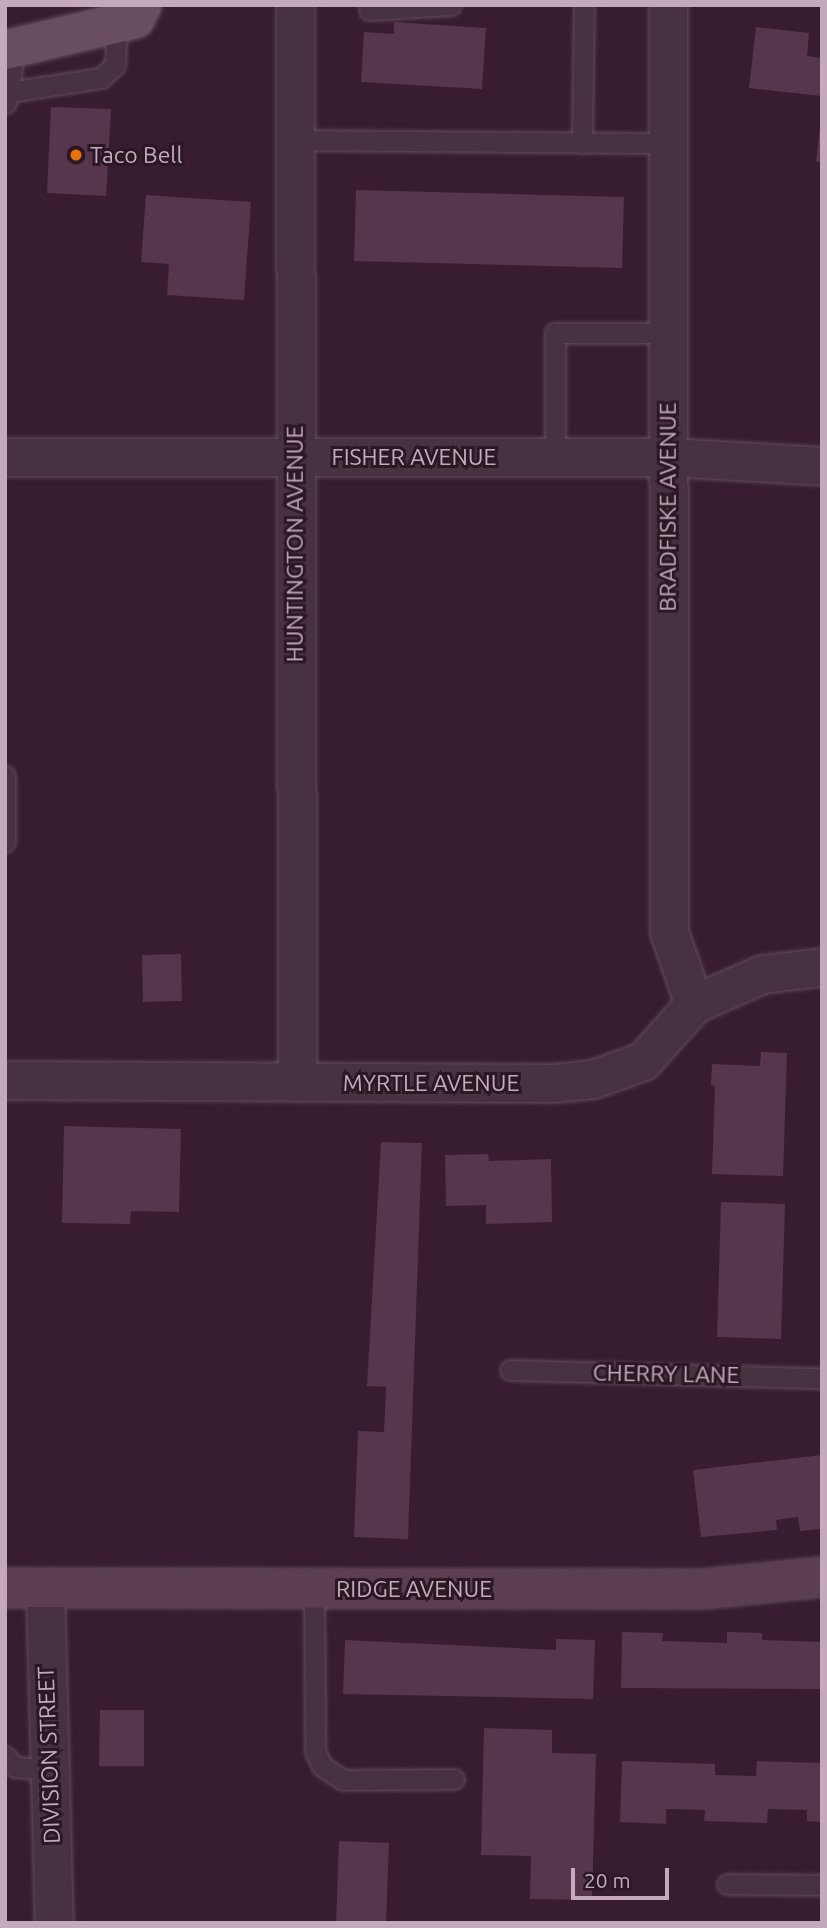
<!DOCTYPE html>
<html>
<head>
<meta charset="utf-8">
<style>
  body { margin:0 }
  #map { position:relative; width:827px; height:1928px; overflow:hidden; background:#371d2f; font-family:Ubuntu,sans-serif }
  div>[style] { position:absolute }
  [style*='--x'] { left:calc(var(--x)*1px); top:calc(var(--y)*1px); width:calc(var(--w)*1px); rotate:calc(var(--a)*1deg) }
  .building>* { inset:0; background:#56364c }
  .roads { filter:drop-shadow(0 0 2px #634c5b) drop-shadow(0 0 2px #634c5b) }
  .lane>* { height:19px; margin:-9.5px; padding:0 9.5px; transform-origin:9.5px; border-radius:9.5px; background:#483140 }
  .street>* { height:37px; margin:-18.5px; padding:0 18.5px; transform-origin:18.5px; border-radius:18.5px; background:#483140 }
  .secondary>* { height:38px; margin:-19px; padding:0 19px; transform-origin:19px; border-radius:19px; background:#5b3f51 }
  .primary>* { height:38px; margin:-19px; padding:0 19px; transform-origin:19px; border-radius:19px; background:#684e60 }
  .dots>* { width:19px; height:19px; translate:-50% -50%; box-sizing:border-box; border:4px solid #2c1725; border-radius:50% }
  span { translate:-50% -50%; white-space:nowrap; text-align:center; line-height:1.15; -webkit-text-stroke:6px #2c1725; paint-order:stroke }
  .poi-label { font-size:23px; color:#c5aabc }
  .left { translate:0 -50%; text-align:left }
  .street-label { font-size:23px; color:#c5aabc }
  .frame { position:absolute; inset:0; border:7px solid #c5aabc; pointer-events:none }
  .scale { position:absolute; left:571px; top:1868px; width:98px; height:32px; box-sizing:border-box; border:4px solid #c5aabc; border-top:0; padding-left:9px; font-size:21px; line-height:24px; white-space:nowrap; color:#c5aabc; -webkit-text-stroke:5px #2c1725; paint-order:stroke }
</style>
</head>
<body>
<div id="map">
  <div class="building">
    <div style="clip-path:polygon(394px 22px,486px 28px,482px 89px,361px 82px,364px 32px,394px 34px)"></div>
    <div style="clip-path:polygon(756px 27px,809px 33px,807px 56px,822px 58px,822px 96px,749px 88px)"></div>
    <div style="clip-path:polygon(51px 107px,111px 109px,106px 196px,47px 193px)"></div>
    <div style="clip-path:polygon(820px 126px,822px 126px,822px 162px,816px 162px)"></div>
    <div style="clip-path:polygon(356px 190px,624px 197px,622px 268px,354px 261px)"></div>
    <div style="clip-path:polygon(146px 195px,251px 202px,244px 300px,167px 295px,169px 264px,141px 262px)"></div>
    <div style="clip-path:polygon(181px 954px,182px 1001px,143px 1002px,142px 955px)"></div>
    <div style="clip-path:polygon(761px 1052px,787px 1053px,783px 1176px,712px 1174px,715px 1086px,711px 1085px,712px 1064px,760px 1066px)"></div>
    <div style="clip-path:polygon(64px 1126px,181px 1129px,179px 1212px,131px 1211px,130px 1224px,62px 1223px)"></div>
    <div style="clip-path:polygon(381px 1142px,422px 1143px,408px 1539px,354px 1537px,358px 1431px,384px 1432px,386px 1387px,367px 1386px)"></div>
    <div style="clip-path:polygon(488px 1154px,489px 1161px,551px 1159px,552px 1222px,486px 1224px,486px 1205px,446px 1206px,445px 1155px)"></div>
    <div style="clip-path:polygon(721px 1202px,785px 1204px,781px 1339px,717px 1337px)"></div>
    <div style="clip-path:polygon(822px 1455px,822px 1529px,800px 1531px,798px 1517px,776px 1520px,777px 1530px,701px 1537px,693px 1470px)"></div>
    <div style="clip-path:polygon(622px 1632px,663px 1633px,662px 1641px,727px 1643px,727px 1632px,762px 1633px,762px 1640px,822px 1642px,822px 1689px,621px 1688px)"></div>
    <div style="clip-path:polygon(556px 1639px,595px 1640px,593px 1699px,343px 1694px,345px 1640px,556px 1650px)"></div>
    <div style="clip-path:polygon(100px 1710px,144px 1710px,144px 1766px,99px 1766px)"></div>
    <div style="clip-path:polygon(484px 1728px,552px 1730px,552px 1753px,596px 1754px,592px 1900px,530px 1899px,531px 1856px,481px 1855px)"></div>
    <div style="clip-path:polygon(622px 1761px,715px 1764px,715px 1775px,756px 1776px,757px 1761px,822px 1763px,822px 1822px,807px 1821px,807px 1810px,768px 1809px,767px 1823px,704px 1821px,705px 1810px,666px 1809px,666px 1824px,620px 1822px)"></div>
    <div style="clip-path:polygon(339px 1841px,389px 1843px,386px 1923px,336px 1923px)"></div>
  </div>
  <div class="roads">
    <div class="lane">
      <div style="--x:369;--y:10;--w:82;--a:-3.5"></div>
      <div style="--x:9;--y:92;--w:93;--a:-8.7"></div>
      <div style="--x:101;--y:78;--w:19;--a:-43"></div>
      <div style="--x:115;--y:65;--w:42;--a:-87.3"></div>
      <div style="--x:6;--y:103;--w:34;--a:-80"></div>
      <div style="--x:12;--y:70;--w:21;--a:-107"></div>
      <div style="--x:296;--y:140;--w:372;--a:0.5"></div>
      <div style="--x:582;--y:143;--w:138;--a:-89.2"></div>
      <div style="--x:555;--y:457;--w:124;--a:-90"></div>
      <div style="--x:555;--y:333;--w:113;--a:0"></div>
      <div style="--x:5;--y:776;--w:66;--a:90"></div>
      <div style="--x:510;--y:1370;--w:312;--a:1.5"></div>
      <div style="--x:314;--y:1589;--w:162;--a:89.6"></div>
      <div style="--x:315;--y:1751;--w:17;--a:65"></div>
      <div style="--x:322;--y:1766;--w:25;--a:34"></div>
      <div style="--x:343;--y:1780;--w:111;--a:-0.5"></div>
      <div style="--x:5;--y:1756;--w:15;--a:48"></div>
      <div style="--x:15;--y:1767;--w:35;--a:5"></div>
      <div style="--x:727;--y:1884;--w:95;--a:0.6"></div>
    </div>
    <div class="street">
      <div style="--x:295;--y:5;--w:1077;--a:89.89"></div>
      <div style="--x:668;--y:5;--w:927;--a:89.94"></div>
      <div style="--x:669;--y:932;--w:76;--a:70.9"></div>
      <div style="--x:5;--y:457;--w:663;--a:0"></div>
      <div style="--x:668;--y:457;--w:154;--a:3.3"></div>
      <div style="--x:5;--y:1080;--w:548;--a:0.31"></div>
      <div style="--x:553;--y:1083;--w:40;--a:-5.7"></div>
      <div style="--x:593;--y:1079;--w:53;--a:-19.8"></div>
      <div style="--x:643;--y:1061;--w:76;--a:-48.2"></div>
      <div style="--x:694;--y:1004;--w:74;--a:-23.8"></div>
      <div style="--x:762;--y:974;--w:60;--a:-6.7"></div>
      <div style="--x:45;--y:1587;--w:336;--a:88.5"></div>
    </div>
    <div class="secondary">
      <div style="--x:5;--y:1588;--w:699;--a:0.08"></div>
      <div style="--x:704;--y:1589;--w:119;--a:-5.8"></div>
    </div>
    <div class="primary">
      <div style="--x:5;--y:50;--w:134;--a:-13.4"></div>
      <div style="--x:135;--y:19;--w:16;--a:-63"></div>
    </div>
  </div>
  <div class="dots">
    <div style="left:76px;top:155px;background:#e8710a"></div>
  </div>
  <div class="poi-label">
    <span class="left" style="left:90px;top:155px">Taco Bell</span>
  </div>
  <div class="street-label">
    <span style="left:414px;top:457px">FISHER AVENUE</span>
    <span style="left:668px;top:507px;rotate:-90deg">BRADFISKE AVENUE</span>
    <span style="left:295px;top:544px;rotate:-90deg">HUNTINGTON AVENUE</span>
    <span style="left:431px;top:1083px">MYRTLE AVENUE</span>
    <span style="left:666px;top:1374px;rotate:1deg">CHERRY LANE</span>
    <span style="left:414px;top:1589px">RIDGE AVENUE</span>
    <span style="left:49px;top:1755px;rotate:-92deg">DIVISION STREET</span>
  </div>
  <div class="frame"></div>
  <div class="scale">20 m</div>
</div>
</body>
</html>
